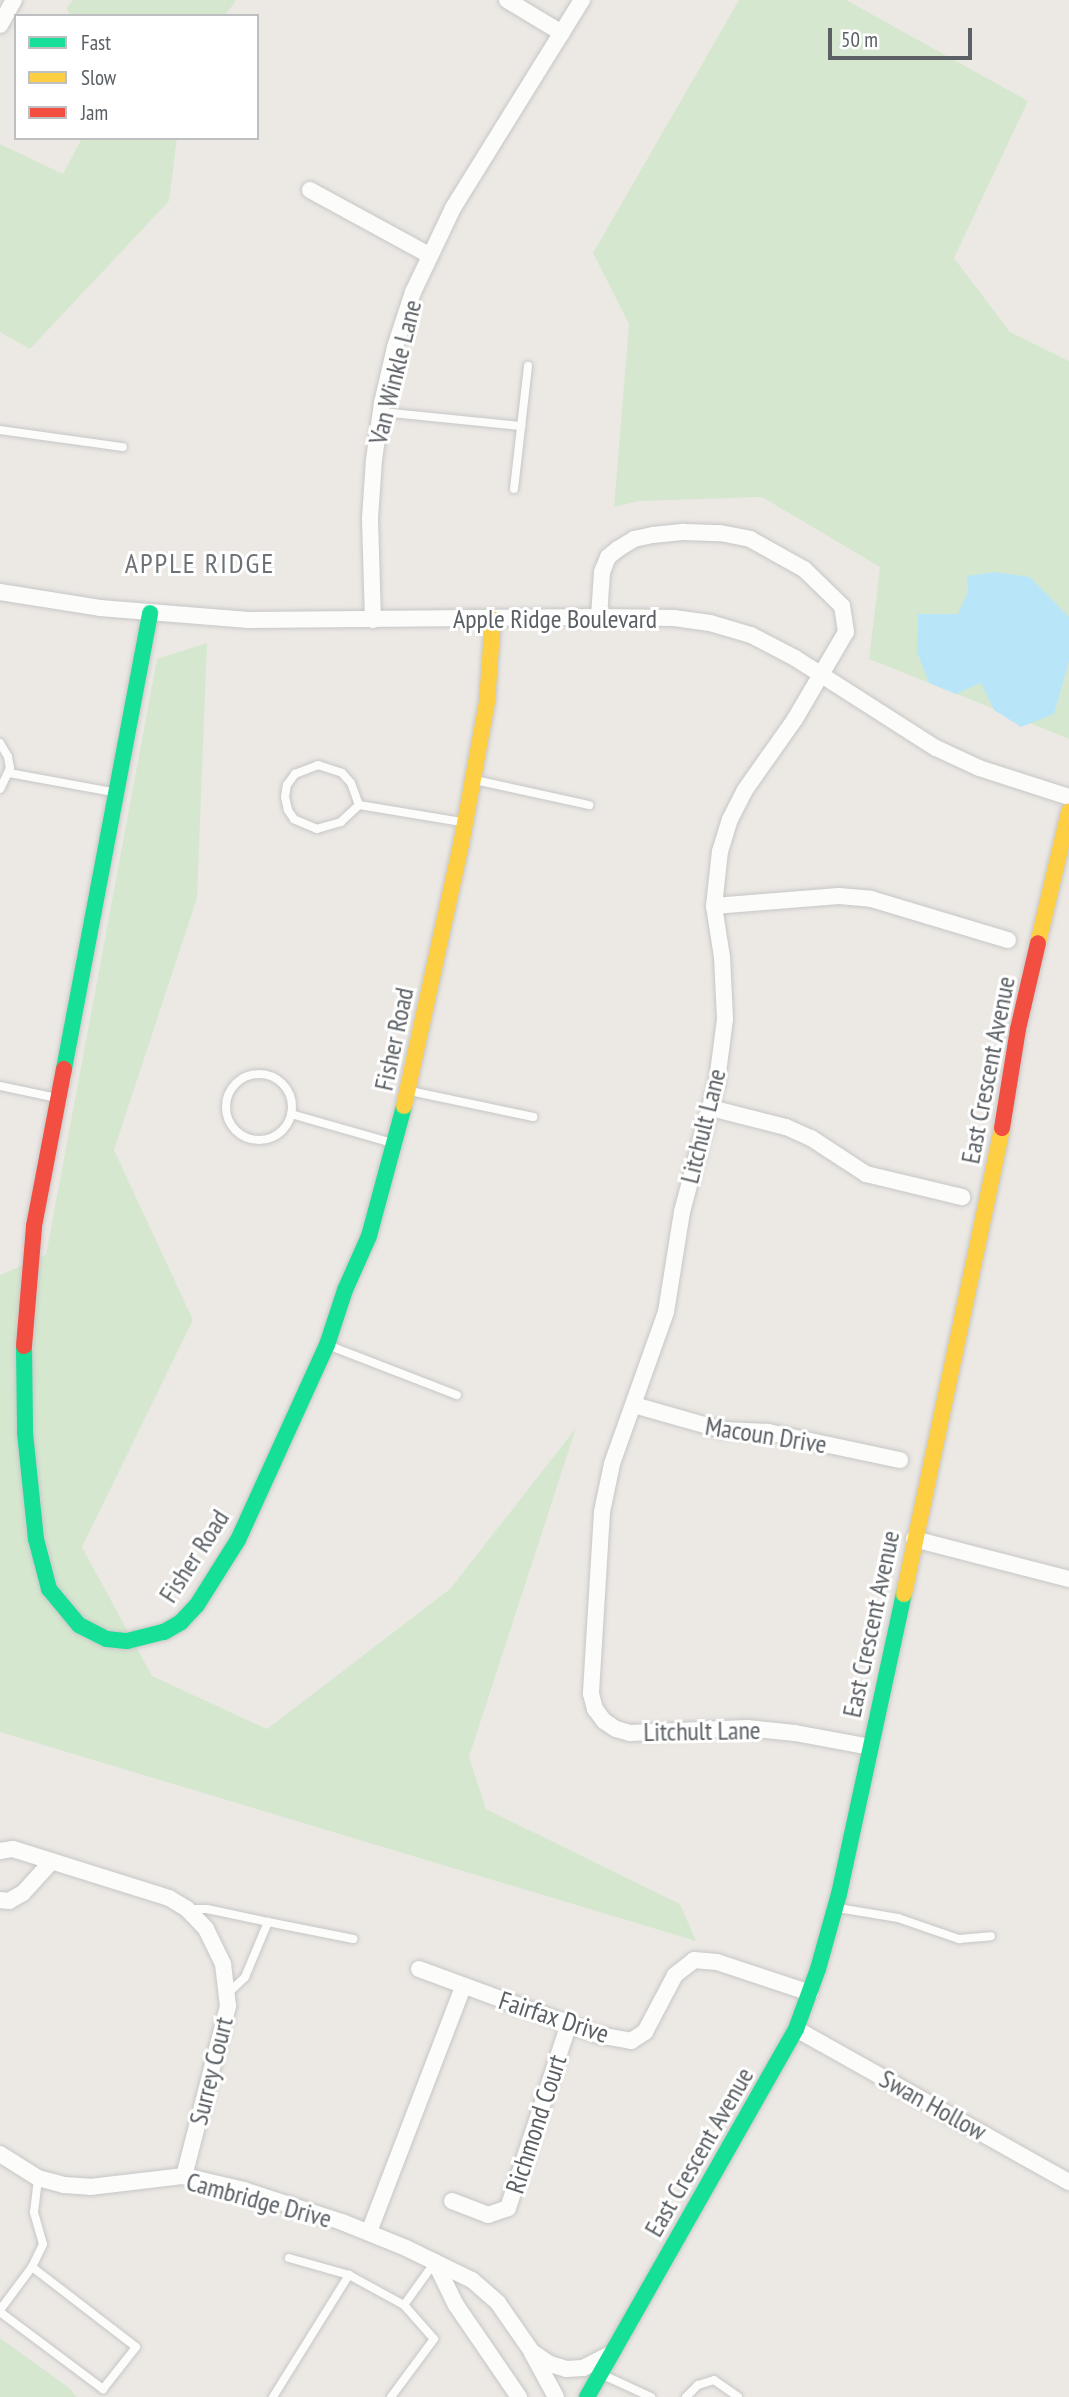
<!DOCTYPE html>
<html>
<head>
<meta charset="utf-8">
<style>
  body { margin:0 }
  #map { position:relative; width:1069px; height:2397px; overflow:hidden; background:#ece9e5; font-family:"PT Sans Narrow",sans-serif }
  div>[style] { position:absolute }
  [style*='--x'] { left:calc(var(--x)*1px); top:calc(var(--y)*1px); width:calc(var(--w)*1px); rotate:calc(var(--a)*1deg) }
  .green>* { inset:0; background:#d5e8cf }
  .water>* { inset:0; background:#b8e5f7 }
  .roads { filter:drop-shadow(0 0 2px #c7c7c6) drop-shadow(0 0 2px #c7c7c6) }
  .lane>* { height:8px; margin:-4px; padding:0 4px; transform-origin:4px; border-radius:4px; background:#fcfcfb }
  .lane>.ring { margin:-4px; padding:0; box-sizing:content-box; background:none; border:8px solid #fcfcfb; border-radius:50% }
  .street>* { height:16px; margin:-8px; padding:0 8px; transform-origin:8px; border-radius:8px; background:#fcfcfb }
  .fast>* { height:16px; margin:-8px; padding:0 8px; transform-origin:8px; border-radius:8px; background:#16e098 }
  .slow>* { height:16px; margin:-8px; padding:0 8px; transform-origin:8px; border-radius:8px; background:#ffcf43 }
  .jam>* { height:16px; margin:-8px; padding:0 8px; transform-origin:8px; border-radius:8px; background:#f24e42 }
  span { translate:-50% -50%; white-space:nowrap; text-align:center; line-height:1.15; -webkit-text-stroke:6px #fff; paint-order:stroke }
  .street-label { font-size:26px; color:#5b6064 }
  .neighbourhood-label { font-size:28px; color:#6c7276; letter-spacing:2px }
  .legend { position:absolute; left:14px; top:14px; width:245px; height:126px; box-sizing:border-box; background:#fff; border:2px solid #bdbfc1; margin:0; padding:9px 12px; list-style:none; font-size:21px; color:#5b6064 }
  .legend li { display:flex; align-items:center; gap:14px; height:35px }
  .legend b { width:35px; border:2px solid #bdbfc1 }
  .scale { position:absolute; left:828px; top:28px; width:144px; height:32px; box-sizing:border-box; border:4px solid #5b6064; border-top:0; padding-left:9px; font-size:21px; line-height:24px; white-space:nowrap; color:#5b6064; -webkit-text-stroke:5px #fff; paint-order:stroke }
</style>
</head>
<body>
<div id="map">
  <div class="green">
    <div style="clip-path:polygon(73px 0,236px 0,225px 16px,70px 16px,67px 8px)"></div>
    <div style="clip-path:polygon(739px 0,846px 0,1028px 101px,954px 258px,1010px 332px,1069px 361px,1069px 739px,869px 659px,880px 567px,762px 497px,639px 501px,614px 507px,629px 324px,593px 253px)"></div>
    <div style="clip-path:polygon(82px 138px,177px 138px,169px 201px,30px 349px,0 332px,0 144px,63px 174px)"></div>
    <div style="clip-path:polygon(207px 643px,197px 898px,114px 1150px,193px 1320px,82px 1547px,152px 1676px,267px 1729px,450px 1589px,576px 1428px,469px 1757px,486px 1809px,680px 1904px,696px 1941px,0 1732px,0 1275px,46px 1255px,157px 659px)"></div>
    <div style="clip-path:polygon(0 2338px,68px 2387px,77px 2397px,0 2397px)"></div>
  </div>
  <div class="water">
    <div style="clip-path:polygon(995px 572px,1030px 577px,1069px 617px,1069px 661px,1054px 714px,1021px 727px,994px 710px,981px 683px,956px 694px,929px 683px,917px 652px,918px 614px,958px 614px,968px 591px,967px 576px)"></div>
  </div>
  <div class="roads">
    <div class="lane">
      <div style="--x:381;--y:412;--w:141;--a:5.7"></div>
      <div style="--x:0;--y:430;--w:124;--a:7.9"></div>
      <div style="--x:514;--y:489;--w:124;--a:-83.5"></div>
      <div style="--x:0;--y:743;--w:16;--a:60"></div>
      <div style="--x:8;--y:757;--w:11;--a:80"></div>
      <div style="--x:10;--y:768;--w:23;--a:115"></div>
      <div style="--x:318;--y:765;--w:25;--a:18"></div>
      <div style="--x:342;--y:773;--w:13;--a:48"></div>
      <div style="--x:351;--y:783;--w:23;--a:70"></div>
      <div style="--x:359;--y:805;--w:25;--a:137"></div>
      <div style="--x:341;--y:822;--w:25;--a:164"></div>
      <div style="--x:317;--y:829;--w:25;--a:-157"></div>
      <div style="--x:294;--y:819;--w:11;--a:-124"></div>
      <div style="--x:288;--y:810;--w:13;--a:-103"></div>
      <div style="--x:285;--y:797;--w:12;--a:-81"></div>
      <div style="--x:287;--y:785;--w:14;--a:-54"></div>
      <div style="--x:295;--y:774;--w:25;--a:-21"></div>
      <div style="--x:9;--y:773;--w:106;--a:10.4"></div>
      <div style="--x:475;--y:780;--w:117;--a:12.4"></div>
      <div style="--x:359;--y:805;--w:104;--a:9.4"></div>
      <div class="ring" style="left:226px;top:1074px;width:58px;height:58px"></div>
      <div style="--x:0;--y:1086;--w:58;--a:11.9"></div>
      <div style="--x:410;--y:1091;--w:126;--a:11.9"></div>
      <div style="--x:291;--y:1114;--w:105;--a:16"></div>
      <div style="--x:330;--y:1346;--w:136;--a:21.1"></div>
      <div style="--x:838;--y:1908;--w:61;--a:9.5"></div>
      <div style="--x:898;--y:1918;--w:65;--a:19"></div>
      <div style="--x:959;--y:1939;--w:32;--a:-5"></div>
      <div style="--x:190;--y:1909;--w:17;--a:0"></div>
      <div style="--x:207;--y:1909;--w:62;--a:12"></div>
      <div style="--x:227;--y:1994;--w:25;--a:-43"></div>
      <div style="--x:245;--y:1977;--w:60;--a:-67.3"></div>
      <div style="--x:268;--y:1922;--w:87;--a:11.3"></div>
      <div style="--x:289;--y:2258;--w:62;--a:15.8"></div>
      <div style="--x:404;--y:2305;--w:53;--a:-54.2"></div>
      <div style="--x:0;--y:2310;--w:54;--a:-53.3"></div>
      <div style="--x:32;--y:2267;--w:25;--a:-64"></div>
      <div style="--x:43;--y:2244;--w:33;--a:-106"></div>
      <div style="--x:34;--y:2212;--w:34;--a:-83"></div>
      <div style="--x:0;--y:2312;--w:129;--a:36.8"></div>
      <div style="--x:103;--y:2389;--w:53;--a:-51.8"></div>
      <div style="--x:136;--y:2347;--w:131;--a:-142.4"></div>
      <div style="--x:603;--y:2375;--w:53;--a:24.6"></div>
      <div style="--x:273;--y:2397;--w:144;--a:-58.1"></div>
      <div style="--x:349;--y:2275;--w:63;--a:28.6"></div>
      <div style="--x:404;--y:2305;--w:45;--a:48.6"></div>
      <div style="--x:434;--y:2339;--w:72;--a:126.6"></div>
      <div style="--x:686;--y:2397;--w:17;--a:-45"></div>
      <div style="--x:698;--y:2385;--w:17;--a:-17"></div>
      <div style="--x:714;--y:2380;--w:29;--a:35"></div>
    </div>
    <div class="street">
      <div style="--x:507;--y:0;--w:64;--a:31"></div>
      <div style="--x:0;--y:25;--w:29;--a:-61"></div>
      <div style="--x:310;--y:190;--w:136;--a:28.6"></div>
      <div style="--x:0;--y:592;--w:101;--a:9.1"></div>
      <div style="--x:100;--y:608;--w:149;--a:4.6"></div>
      <div style="--x:249;--y:620;--w:350;--a:-0.5"></div>
      <div style="--x:599;--y:617;--w:75;--a:0.8"></div>
      <div style="--x:674;--y:618;--w:36;--a:8"></div>
      <div style="--x:710;--y:623;--w:43;--a:16.3"></div>
      <div style="--x:751;--y:635;--w:50;--a:27.6"></div>
      <div style="--x:795;--y:658;--w:167;--a:32.6"></div>
      <div style="--x:936;--y:748;--w:47;--a:24.9"></div>
      <div style="--x:979;--y:768;--w:95;--a:17.9"></div>
      <div style="--x:599;--y:617;--w:45;--a:-86.2"></div>
      <div style="--x:602;--y:572;--w:16;--a:-68"></div>
      <div style="--x:608;--y:557;--w:13;--a:-39"></div>
      <div style="--x:618;--y:549;--w:19;--a:-32"></div>
      <div style="--x:634;--y:539;--w:19;--a:-12"></div>
      <div style="--x:653;--y:535;--w:31;--a:-6"></div>
      <div style="--x:684;--y:532;--w:36;--a:2"></div>
      <div style="--x:720;--y:533;--w:31;--a:11"></div>
      <div style="--x:750;--y:539;--w:62;--a:29.1"></div>
      <div style="--x:804;--y:569;--w:53;--a:44.2"></div>
      <div style="--x:842;--y:606;--w:26;--a:81"></div>
      <div style="--x:846;--y:632;--w:101;--a:120.4"></div>
      <div style="--x:795;--y:719;--w:87;--a:125.2"></div>
      <div style="--x:745;--y:790;--w:33;--a:117"></div>
      <div style="--x:730;--y:819;--w:34;--a:107"></div>
      <div style="--x:720;--y:851;--w:55;--a:96.2"></div>
      <div style="--x:714;--y:906;--w:52;--a:81.1"></div>
      <div style="--x:722;--y:957;--w:62;--a:87.2"></div>
      <div style="--x:725;--y:1019;--w:63;--a:97.4"></div>
      <div style="--x:717;--y:1081;--w:136;--a:105"></div>
      <div style="--x:682;--y:1212;--w:101;--a:99.1"></div>
      <div style="--x:666;--y:1312;--w:161;--a:109.6"></div>
      <div style="--x:612;--y:1464;--w:49;--a:101.8"></div>
      <div style="--x:602;--y:1512;--w:182;--a:93.5"></div>
      <div style="--x:591;--y:1694;--w:16;--a:75"></div>
      <div style="--x:595;--y:1709;--w:15;--a:53"></div>
      <div style="--x:604;--y:1721;--w:14;--a:34"></div>
      <div style="--x:616;--y:1729;--w:15;--a:16"></div>
      <div style="--x:630;--y:1733;--w:117;--a:-2.4"></div>
      <div style="--x:747;--y:1728;--w:48;--a:5.9"></div>
      <div style="--x:795;--y:1733;--w:76;--a:10.6"></div>
      <div style="--x:373;--y:620;--w:102;--a:-91.7"></div>
      <div style="--x:370;--y:518;--w:58;--a:-86.1"></div>
      <div style="--x:374;--y:460;--w:58;--a:-82"></div>
      <div style="--x:382;--y:403;--w:57;--a:-76.9"></div>
      <div style="--x:395;--y:347;--w:58;--a:-71.9"></div>
      <div style="--x:413;--y:292;--w:93;--a:-64.5"></div>
      <div style="--x:453;--y:208;--w:245;--a:-58.2"></div>
      <div style="--x:714;--y:906;--w:125;--a:-4.6"></div>
      <div style="--x:839;--y:896;--w:32;--a:5"></div>
      <div style="--x:871;--y:899;--w:143;--a:16.7"></div>
      <div style="--x:711;--y:1108;--w:77;--a:14.2"></div>
      <div style="--x:786;--y:1127;--w:27;--a:24"></div>
      <div style="--x:811;--y:1138;--w:66;--a:33.2"></div>
      <div style="--x:866;--y:1174;--w:99;--a:13.5"></div>
      <div style="--x:634;--y:1405;--w:91;--a:15.9"></div>
      <div style="--x:722;--y:1430;--w:46;--a:2.5"></div>
      <div style="--x:768;--y:1432;--w:135;--a:12"></div>
      <div style="--x:914;--y:1539;--w:160;--a:14.5"></div>
      <div style="--x:0;--y:1851;--w:13;--a:-9"></div>
      <div style="--x:13;--y:1849;--w:164;--a:17.4"></div>
      <div style="--x:169;--y:1898;--w:21;--a:31"></div>
      <div style="--x:187;--y:1909;--w:28;--a:46"></div>
      <div style="--x:206;--y:1929;--w:39;--a:64"></div>
      <div style="--x:223;--y:1964;--w:42;--a:83.2"></div>
      <div style="--x:228;--y:2006;--w:176;--a:104.5"></div>
      <div style="--x:0;--y:1900;--w:9;--a:6"></div>
      <div style="--x:9;--y:1901;--w:16;--a:-30"></div>
      <div style="--x:23;--y:1893;--w:43;--a:-47.8"></div>
      <div style="--x:419;--y:1969;--w:191;--a:20.2"></div>
      <div style="--x:598;--y:2035;--w:34;--a:10"></div>
      <div style="--x:631;--y:2041;--w:17;--a:-33"></div>
      <div style="--x:645;--y:2032;--w:64;--a:-62.2"></div>
      <div style="--x:675;--y:1975;--w:24;--a:-38"></div>
      <div style="--x:694;--y:1960;--w:23;--a:5"></div>
      <div style="--x:717;--y:1962;--w:98;--a:18.4"></div>
      <div style="--x:796;--y:2029;--w:313;--a:29.3"></div>
      <div style="--x:0;--y:2154;--w:45;--a:32.3"></div>
      <div style="--x:38;--y:2178;--w:27;--a:15"></div>
      <div style="--x:64;--y:2185;--w:26;--a:4"></div>
      <div style="--x:90;--y:2187;--w:95;--a:-6.7"></div>
      <div style="--x:184;--y:2176;--w:62;--a:13.1"></div>
      <div style="--x:244;--y:2190;--w:103;--a:18.1"></div>
      <div style="--x:342;--y:2222;--w:69;--a:22.1"></div>
      <div style="--x:406;--y:2248;--w:73;--a:25.9"></div>
      <div style="--x:472;--y:2280;--w:35;--a:41"></div>
      <div style="--x:498;--y:2303;--w:60;--a:55.2"></div>
      <div style="--x:532;--y:2352;--w:22;--a:34"></div>
      <div style="--x:550;--y:2364;--w:17;--a:17"></div>
      <div style="--x:566;--y:2369;--w:17;--a:-3"></div>
      <div style="--x:583;--y:2368;--w:30;--a:-27"></div>
      <div style="--x:452;--y:2201;--w:39;--a:21"></div>
      <div style="--x:488;--y:2215;--w:21;--a:-19"></div>
      <div style="--x:508;--y:2208;--w:194;--a:-71.7"></div>
      <div style="--x:369;--y:2232;--w:262;--a:-69"></div>
      <div style="--x:435;--y:2262;--w:48;--a:64"></div>
      <div style="--x:456;--y:2305;--w:112;--a:55.6"></div>
      <div style="--x:532;--y:2353;--w:50;--a:61.4"></div>
    </div>
    <div class="fast">
      <div style="--x:64;--y:1069;--w:464;--a:-79.3"></div>
      <div style="--x:24;--y:1346;--w:87;--a:89.3"></div>
      <div style="--x:25;--y:1433;--w:107;--a:84.1"></div>
      <div style="--x:36;--y:1539;--w:52;--a:75.4"></div>
      <div style="--x:49;--y:1589;--w:47;--a:50.2"></div>
      <div style="--x:79;--y:1625;--w:31;--a:27"></div>
      <div style="--x:107;--y:1639;--w:20;--a:6"></div>
      <div style="--x:127;--y:1641;--w:38;--a:-14"></div>
      <div style="--x:164;--y:1632;--w:20;--a:-30"></div>
      <div style="--x:181;--y:1622;--w:23;--a:-47"></div>
      <div style="--x:197;--y:1605;--w:77;--a:-57.8"></div>
      <div style="--x:238;--y:1540;--w:214;--a:-65.5"></div>
      <div style="--x:327;--y:1345;--w:58;--a:-71.9"></div>
      <div style="--x:345;--y:1290;--w:59;--a:-66"></div>
      <div style="--x:369;--y:1236;--w:135;--a:-74.9"></div>
      <div style="--x:587;--y:2397;--w:423;--a:-60.4"></div>
      <div style="--x:796;--y:2029;--w:64;--a:-69.9"></div>
      <div style="--x:818;--y:1969;--w:78;--a:-74.4"></div>
      <div style="--x:839;--y:1894;--w:307;--a:-77.8"></div>
    </div>
    <div class="slow">
      <div style="--x:1038;--y:943;--w:135;--a:-76.7"></div>
      <div style="--x:404;--y:1106;--w:267;--a:-77.7"></div>
      <div style="--x:461;--y:845;--w:145;--a:-79.7"></div>
      <div style="--x:487;--y:702;--w:83;--a:-85.9"></div>
      <div style="--x:904;--y:1594;--w:476;--a:-78.1"></div>
    </div>
    <div class="jam">
      <div style="--x:1002;--y:1128;--w:100;--a:-80.8"></div>
      <div style="--x:1018;--y:1029;--w:88;--a:-76.9"></div>
      <div style="--x:24;--y:1346;--w:120;--a:-85.2"></div>
      <div style="--x:34;--y:1226;--w:160;--a:-79.2"></div>
    </div>
  </div>
  <div class="street-label">
    <span style="left:395px;top:372px;rotate:-76deg">Van Winkle Lane</span>
    <span style="left:555px;top:619px">Apple Ridge Boulevard</span>
    <span style="left:394px;top:1039px;rotate:-78deg">Fisher Road</span>
    <span style="left:988px;top:1070px;rotate:-79deg">East Crescent Avenue</span>
    <span style="left:703px;top:1126px;rotate:-76deg">Litchult Lane</span>
    <span style="left:766px;top:1435px;rotate:9deg">Macoun Drive</span>
    <span style="left:194px;top:1556px;rotate:-57deg">Fisher Road</span>
    <span style="left:871px;top:1624px;rotate:-78deg">East Crescent Avenue</span>
    <span style="left:702px;top:1731px;rotate:-1deg">Litchult Lane</span>
    <span style="left:554px;top:2017px;rotate:18deg">Fairfax Drive</span>
    <span style="left:211px;top:2071px;rotate:-76deg">Surrey Court</span>
    <span style="left:933px;top:2105px;rotate:29deg">Swan Hollow</span>
    <span style="left:536px;top:2124px;rotate:-72deg">Richmond Court</span>
    <span style="left:699px;top:2152px;rotate:-60deg">East Crescent Avenue</span>
    <span style="left:259px;top:2200px;rotate:15deg">Cambridge Drive</span>
  </div>
  <div class="neighbourhood-label">
    <span style="left:200px;top:563px">APPLE RIDGE</span>
  </div>
  <ul class="legend">
  <li><b style="height:9px;background:#16e098"></b>Fast</li>
  <li><b style="height:9px;background:#ffcf43"></b>Slow</li>
  <li><b style="height:9px;background:#f24e42"></b>Jam</li>
  </ul>
  <div class="scale">50 m</div>
</div>
</body>
</html>
